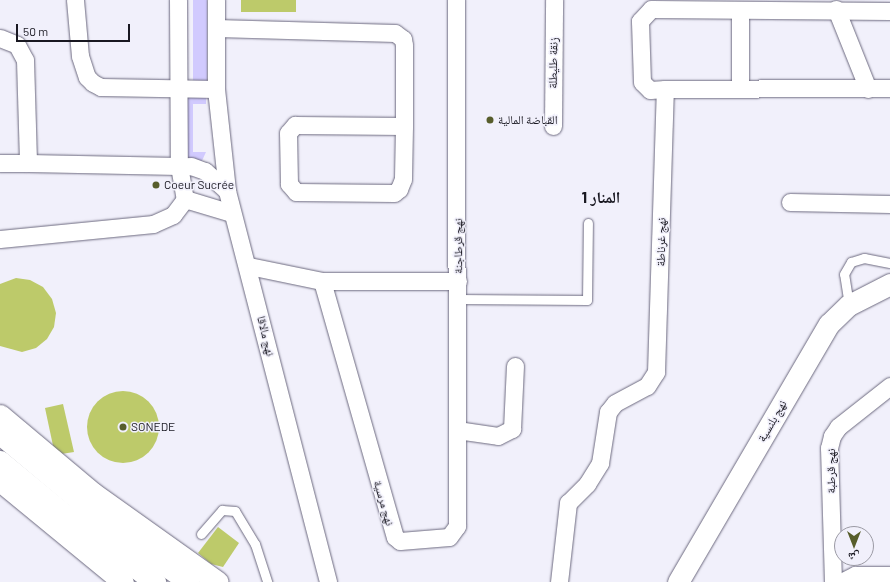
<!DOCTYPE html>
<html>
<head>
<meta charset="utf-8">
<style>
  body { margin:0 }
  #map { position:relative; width:890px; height:582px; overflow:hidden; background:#f1f0fb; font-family:Barlow,"Noto Naskh Arabic",sans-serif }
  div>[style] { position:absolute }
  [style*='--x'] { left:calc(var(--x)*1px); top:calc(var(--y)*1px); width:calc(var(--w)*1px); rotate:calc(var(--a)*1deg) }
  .green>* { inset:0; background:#d1cafe }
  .building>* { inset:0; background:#bdca6a }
  .round { border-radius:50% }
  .roads { filter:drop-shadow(0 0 1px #6c697f) drop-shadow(0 0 1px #6c697f) }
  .service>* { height:9px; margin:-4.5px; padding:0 4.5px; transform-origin:4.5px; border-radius:4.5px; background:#fff }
  .minor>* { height:17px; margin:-8.5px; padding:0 8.5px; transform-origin:8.5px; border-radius:8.5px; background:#fff }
  .tertiary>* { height:21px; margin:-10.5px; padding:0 10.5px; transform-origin:10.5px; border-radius:10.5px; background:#fff }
  .dots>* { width:11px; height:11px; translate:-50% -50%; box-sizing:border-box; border:2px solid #f1f0fb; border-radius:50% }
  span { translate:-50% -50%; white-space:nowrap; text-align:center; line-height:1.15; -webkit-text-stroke:3px #f1f0fb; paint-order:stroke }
  .street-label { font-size:12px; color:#191821 }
  .poi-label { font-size:12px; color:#191821 }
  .left { translate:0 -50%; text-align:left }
  .district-label { font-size:16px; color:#191821; font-weight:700 }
  .north { position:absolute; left:834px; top:526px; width:40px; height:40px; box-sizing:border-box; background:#f1f0fb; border:1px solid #9b9aa4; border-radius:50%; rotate:180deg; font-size:11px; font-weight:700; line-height:16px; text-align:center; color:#191821 }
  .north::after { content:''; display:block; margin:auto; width:14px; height:18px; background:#575d2b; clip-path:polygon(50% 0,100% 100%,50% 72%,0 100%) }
  .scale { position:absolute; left:16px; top:24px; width:114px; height:18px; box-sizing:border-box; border:2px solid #191821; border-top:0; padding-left:5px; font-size:12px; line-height:14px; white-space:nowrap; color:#191821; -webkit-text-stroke:3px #f1f0fb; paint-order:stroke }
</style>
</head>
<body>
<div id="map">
  <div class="green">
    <div style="clip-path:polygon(193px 0,207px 0,207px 83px,193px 83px)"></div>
    <div style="clip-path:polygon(185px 95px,206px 95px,206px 104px,193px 104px,193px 152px,206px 152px,201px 163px,187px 164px)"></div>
  </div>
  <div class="building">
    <div style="clip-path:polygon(241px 0,296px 0,296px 12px,241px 12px)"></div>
    <div style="clip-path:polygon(16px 278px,30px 280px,43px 287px,52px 299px,56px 313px,54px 327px,47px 339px,36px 348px,22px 352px,0 346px,0 284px)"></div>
    <div class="round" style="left:87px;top:391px;width:72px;height:72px"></div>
    <div style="clip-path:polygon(63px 404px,74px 452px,55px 455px,45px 408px)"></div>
    <div style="clip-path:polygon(218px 527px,239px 543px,223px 567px,211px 564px,198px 553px)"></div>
  </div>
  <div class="roads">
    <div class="service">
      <div style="--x:457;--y:299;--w:130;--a:0.4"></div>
      <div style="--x:587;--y:300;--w:77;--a:-89.3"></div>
      <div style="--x:849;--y:305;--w:31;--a:-99"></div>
      <div style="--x:844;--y:274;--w:14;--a:-60"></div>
      <div style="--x:851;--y:262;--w:14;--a:-17"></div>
      <div style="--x:864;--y:258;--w:26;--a:11"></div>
      <div style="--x:201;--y:534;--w:32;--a:-49"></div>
      <div style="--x:222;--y:510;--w:13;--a:4"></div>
      <div style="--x:235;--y:511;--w:39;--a:59"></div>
      <div style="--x:255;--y:544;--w:40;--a:72"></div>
    </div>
    <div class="minor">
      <div style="--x:75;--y:0;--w:56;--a:84.9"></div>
      <div style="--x:80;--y:56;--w:22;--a:72"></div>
      <div style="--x:87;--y:77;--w:8;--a:45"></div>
      <div style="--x:93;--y:83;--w:9;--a:27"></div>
      <div style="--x:101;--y:87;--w:115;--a:1"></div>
      <div style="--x:178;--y:0;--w:166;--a:89.7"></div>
      <div style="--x:179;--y:166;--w:34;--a:80"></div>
      <div style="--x:216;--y:0;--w:89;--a:90"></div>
      <div style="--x:216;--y:89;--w:103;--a:83.8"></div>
      <div style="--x:227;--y:191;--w:404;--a:75.5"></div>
      <div style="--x:836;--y:9;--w:86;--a:68.2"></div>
      <div style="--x:740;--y:10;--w:79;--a:90"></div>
      <div style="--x:216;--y:28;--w:179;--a:1.6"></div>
      <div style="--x:395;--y:33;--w:10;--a:37"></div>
      <div style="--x:403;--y:39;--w:6;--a:81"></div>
      <div style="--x:404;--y:45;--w:81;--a:90"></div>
      <div style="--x:404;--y:126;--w:53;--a:91.1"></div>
      <div style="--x:403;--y:179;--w:11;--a:112"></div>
      <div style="--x:399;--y:189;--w:6;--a:141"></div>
      <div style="--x:394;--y:193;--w:98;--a:-179.4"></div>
      <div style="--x:296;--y:192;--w:11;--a:-131"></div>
      <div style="--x:289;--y:184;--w:51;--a:-91.1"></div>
      <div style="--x:288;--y:133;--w:11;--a:-49"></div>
      <div style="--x:295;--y:125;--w:109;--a:0.5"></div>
      <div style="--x:0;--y:38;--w:18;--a:22"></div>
      <div style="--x:17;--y:45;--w:17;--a:62"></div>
      <div style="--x:25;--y:60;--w:103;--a:88.3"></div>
      <div style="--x:28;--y:163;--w:163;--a:1.1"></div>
      <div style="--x:191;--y:166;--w:15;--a:20"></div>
      <div style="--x:205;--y:171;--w:30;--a:42"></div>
      <div style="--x:665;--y:89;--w:15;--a:176"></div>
      <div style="--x:650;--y:90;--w:11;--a:-135"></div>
      <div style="--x:642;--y:82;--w:61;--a:-91.9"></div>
      <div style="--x:640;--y:21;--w:16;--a:-47"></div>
      <div style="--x:651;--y:9;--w:239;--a:0.5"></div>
      <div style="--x:553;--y:126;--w:126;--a:-89.5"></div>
      <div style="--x:0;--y:163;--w:28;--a:0"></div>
      <div style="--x:185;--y:199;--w:48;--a:16.9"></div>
      <div style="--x:790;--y:202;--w:100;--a:1.1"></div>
      <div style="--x:0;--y:239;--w:154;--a:-5.6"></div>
      <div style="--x:153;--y:224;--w:22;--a:-24"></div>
      <div style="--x:173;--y:215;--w:20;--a:-53"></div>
      <div style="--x:249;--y:266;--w:75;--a:11.6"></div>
      <div style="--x:322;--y:281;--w:136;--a:0"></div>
      <div style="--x:322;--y:281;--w:266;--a:74.1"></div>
      <div style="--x:395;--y:537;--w:6;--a:39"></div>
      <div style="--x:400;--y:541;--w:49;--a:-4.7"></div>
      <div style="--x:449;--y:537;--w:14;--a:-54"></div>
      <div style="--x:457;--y:526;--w:526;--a:-90.11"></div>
      <div style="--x:457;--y:430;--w:41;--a:8.3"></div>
      <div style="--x:498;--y:436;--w:16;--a:-27"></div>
      <div style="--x:512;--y:429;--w:63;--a:-87.3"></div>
      <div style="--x:559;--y:582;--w:80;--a:-83.5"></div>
      <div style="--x:568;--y:503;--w:27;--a:-45"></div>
      <div style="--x:587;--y:484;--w:25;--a:-58"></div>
      <div style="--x:600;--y:463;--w:52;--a:-81.1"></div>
      <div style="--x:608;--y:412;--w:11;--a:-52"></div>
      <div style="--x:615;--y:403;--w:36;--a:-28"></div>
      <div style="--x:647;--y:386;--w:17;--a:-57"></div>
      <div style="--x:656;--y:372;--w:283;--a:-88.2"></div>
      <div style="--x:665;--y:89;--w:225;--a:-0.3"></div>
      <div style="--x:833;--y:582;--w:134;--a:-91.7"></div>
      <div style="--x:829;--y:448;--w:12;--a:-76"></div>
      <div style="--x:832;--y:436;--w:11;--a:-56"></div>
      <div style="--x:838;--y:427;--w:66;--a:-38.3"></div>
      <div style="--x:841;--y:582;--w:16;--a:-27"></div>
      <div style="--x:855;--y:575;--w:35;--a:0"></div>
    </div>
    <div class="tertiary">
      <div style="--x:0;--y:415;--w:121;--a:40"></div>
      <div style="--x:93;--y:493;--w:153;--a:35.5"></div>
      <div style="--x:0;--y:434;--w:150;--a:39.9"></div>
      <div style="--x:115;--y:530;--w:90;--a:35.1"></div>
      <div style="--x:0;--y:461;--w:83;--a:39.6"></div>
      <div style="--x:64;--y:514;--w:114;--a:36.8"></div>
      <div style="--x:0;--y:481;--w:159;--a:39.4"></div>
      <div style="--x:678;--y:582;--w:299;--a:-59.7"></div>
      <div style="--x:829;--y:324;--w:28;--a:-44"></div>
      <div style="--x:849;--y:305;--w:46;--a:-27.1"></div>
    </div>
  </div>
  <div class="dots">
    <div style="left:490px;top:120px;background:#575d2b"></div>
    <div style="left:156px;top:185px;background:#575d2b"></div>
    <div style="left:123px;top:427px;background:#575d2b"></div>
  </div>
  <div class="street-label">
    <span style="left:553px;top:63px;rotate:-89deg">زنقة طليطلة</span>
    <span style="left:661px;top:242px;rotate:-89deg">نهج غرناطة</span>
    <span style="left:458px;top:246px;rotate:-90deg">نهج قرطاجنة</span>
    <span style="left:266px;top:336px;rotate:76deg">نهج مالاقا</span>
    <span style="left:772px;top:421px;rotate:-60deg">نهج بلنسية</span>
    <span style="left:831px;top:471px;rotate:-90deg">نهج قرطبة</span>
    <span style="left:384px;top:503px;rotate:74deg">نهج مرسية</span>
  </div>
  <div class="poi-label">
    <span class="left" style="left:498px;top:120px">القباضة المالية</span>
    <span class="left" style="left:164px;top:185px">Coeur Sucrée</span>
    <span class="left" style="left:131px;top:427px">SONEDE</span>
  </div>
  <div class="district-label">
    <span style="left:601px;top:197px">المنار 1</span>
  </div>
  <div class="north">ش</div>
  <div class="scale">50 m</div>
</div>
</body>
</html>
